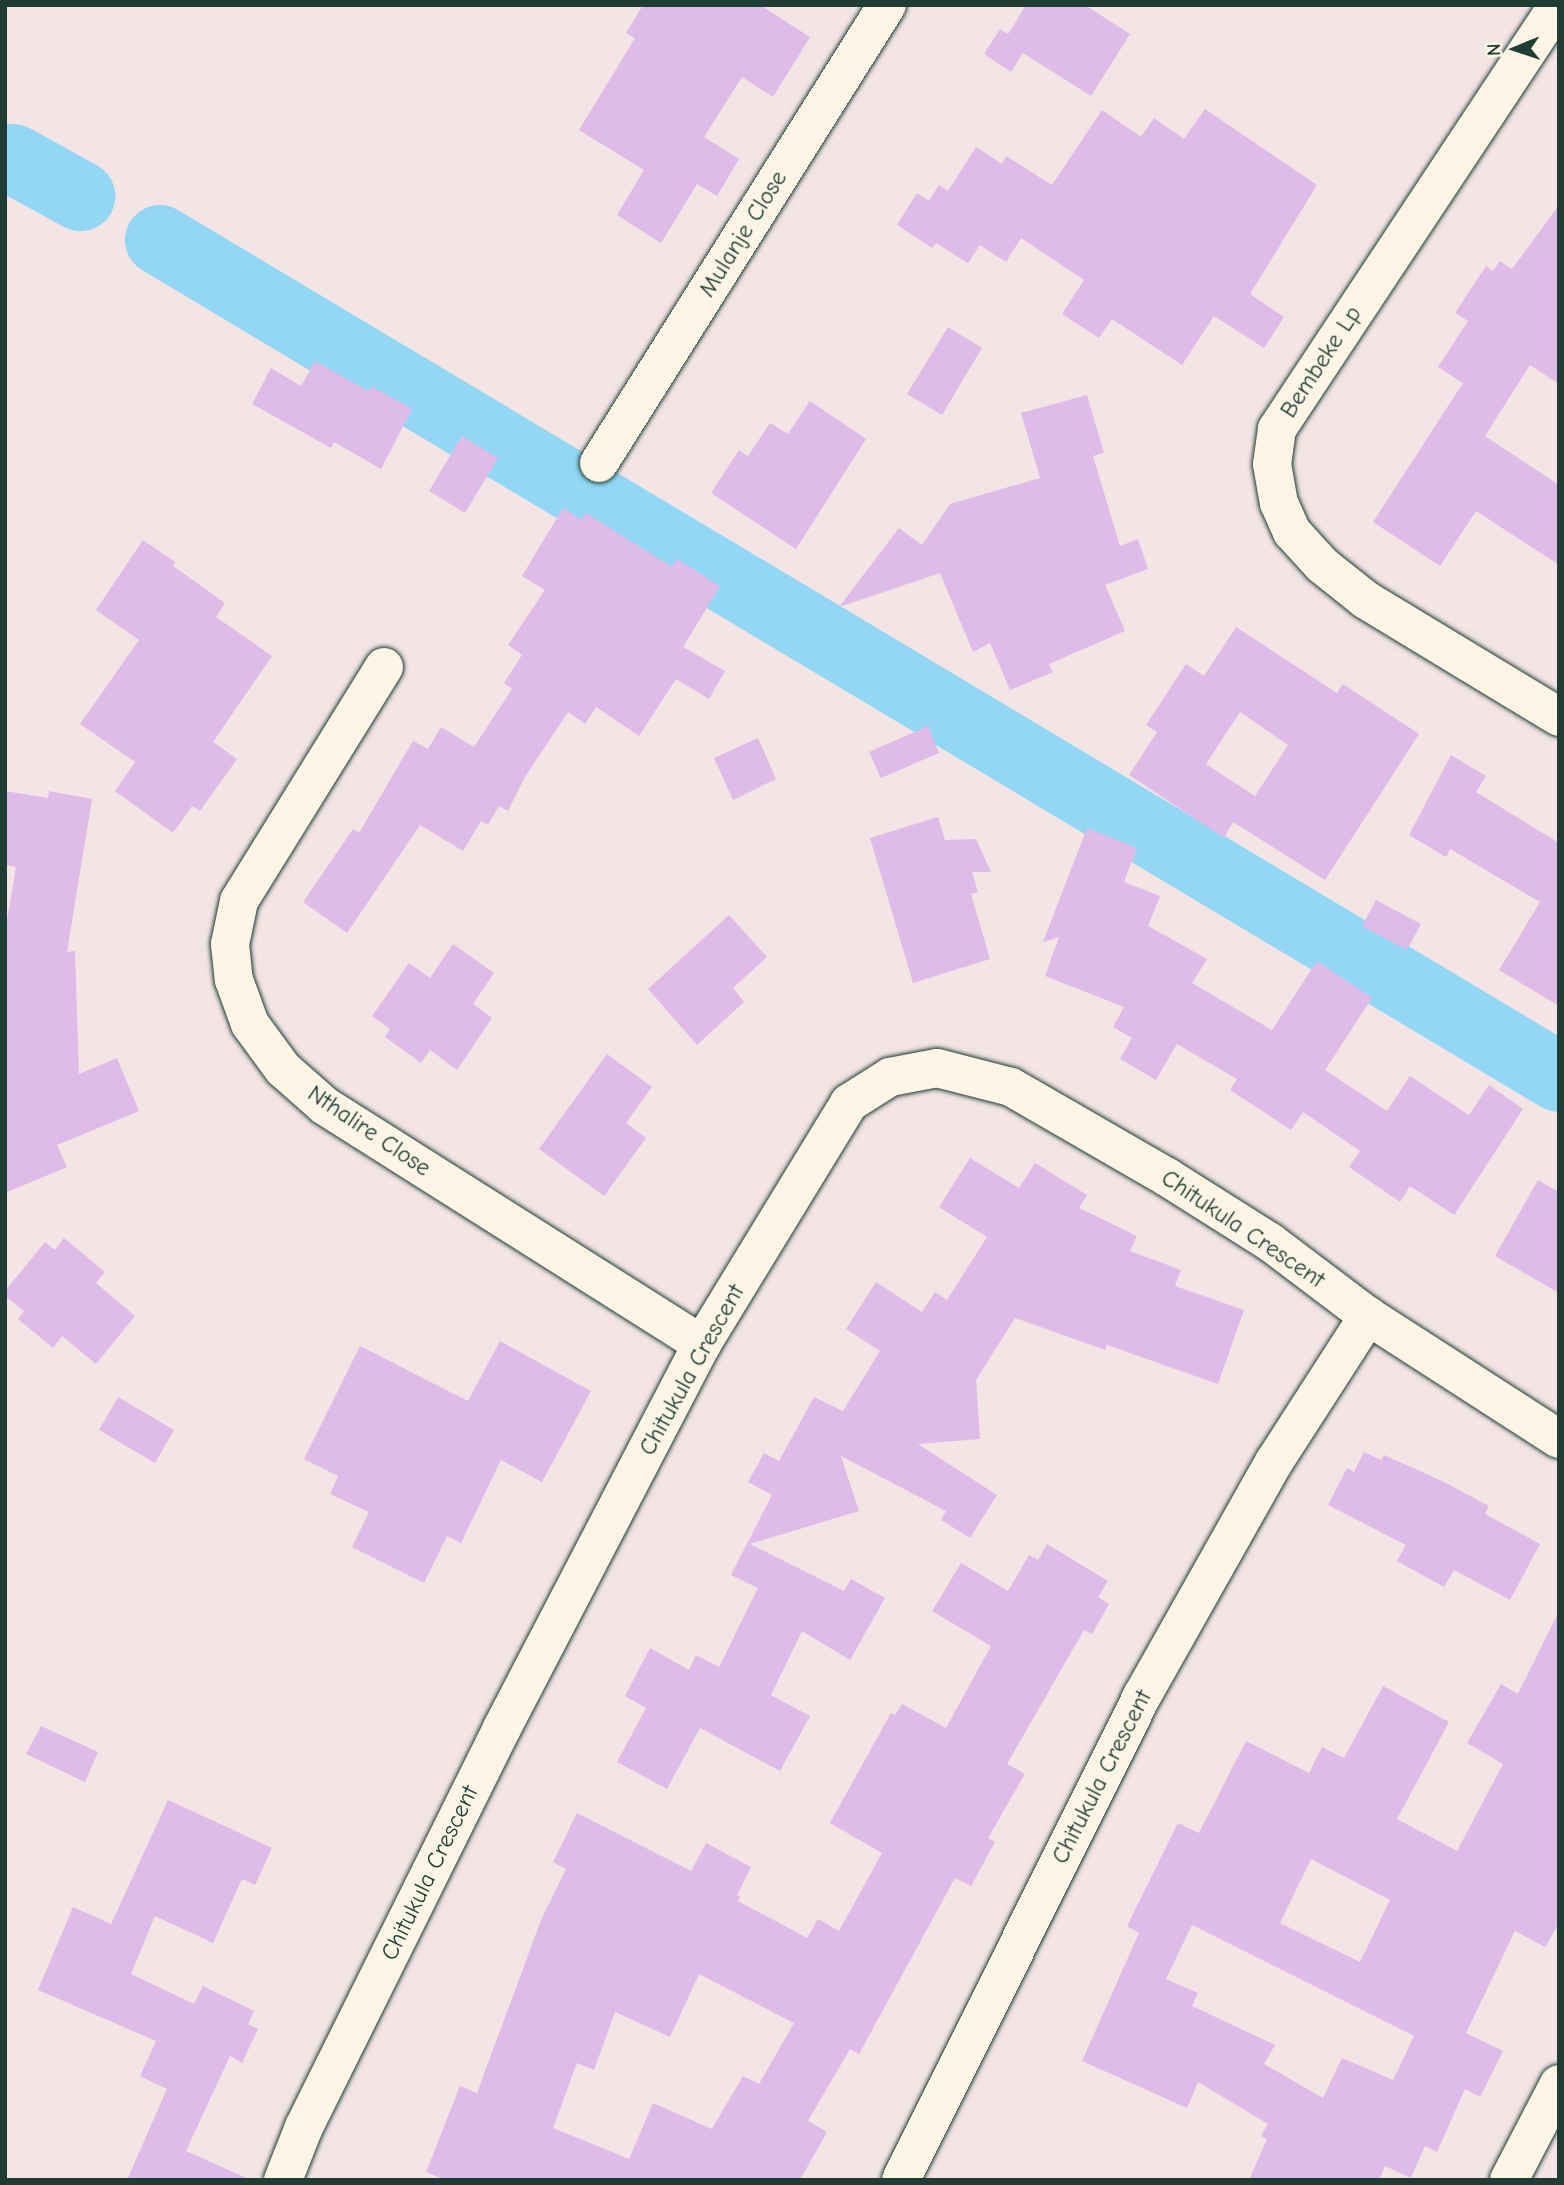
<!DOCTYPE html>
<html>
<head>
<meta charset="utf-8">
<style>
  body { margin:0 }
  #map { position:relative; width:1564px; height:2185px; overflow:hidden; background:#f3e4e6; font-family:"Comic Neue",sans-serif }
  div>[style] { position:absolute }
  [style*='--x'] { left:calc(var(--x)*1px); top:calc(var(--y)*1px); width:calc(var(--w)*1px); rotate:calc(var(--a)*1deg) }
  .river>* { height:70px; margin:-35px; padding:0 35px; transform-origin:35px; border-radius:35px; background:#93d7f4 }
  .building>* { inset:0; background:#dfbce7 }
  .roads { filter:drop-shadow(0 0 2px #1f3d34) drop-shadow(0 0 2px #1f3d34) }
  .minor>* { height:38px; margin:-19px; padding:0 19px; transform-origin:19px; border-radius:19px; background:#fcf5e5 }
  span { translate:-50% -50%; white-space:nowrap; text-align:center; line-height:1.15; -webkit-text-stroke:5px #fcf5e5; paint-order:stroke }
  .street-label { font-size:24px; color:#1f3d34 }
  .frame { position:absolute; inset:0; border:7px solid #1f3d34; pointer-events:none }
  .north { position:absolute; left:1480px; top:14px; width:70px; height:70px; -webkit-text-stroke:5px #fcf5e5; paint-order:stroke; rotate:268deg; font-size:19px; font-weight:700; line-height:28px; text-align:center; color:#1f3d34 }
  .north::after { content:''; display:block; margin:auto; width:24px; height:32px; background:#1f3d34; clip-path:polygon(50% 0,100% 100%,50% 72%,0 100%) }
</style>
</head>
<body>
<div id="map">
  <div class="river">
    <div style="--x:13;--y:159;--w:77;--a:28.9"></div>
    <div style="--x:160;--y:240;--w:1630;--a:30.89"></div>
  </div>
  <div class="building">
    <div style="clip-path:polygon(643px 5px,760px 5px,810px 37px,773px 97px,742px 77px,704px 137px,739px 159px,717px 196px,697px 184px,661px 243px,617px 215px,644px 170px,579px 130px,635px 38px,626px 33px)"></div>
    <div style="clip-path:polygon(1026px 5px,1085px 5px,1130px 34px,1091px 96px,1023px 53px,1011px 72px,984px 54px,1000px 29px,1008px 34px)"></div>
    <div style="clip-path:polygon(1205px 109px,1317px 185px,1250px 294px,1284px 317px,1264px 348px,1214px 316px,1182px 365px,1112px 319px,1099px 338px,1062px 314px,1084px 280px,1021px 238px,1006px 262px,980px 245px,968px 263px,936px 243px,932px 248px,897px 225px,917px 193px,929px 201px,939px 185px,948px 191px,976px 147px,1002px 164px,1006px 156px,1052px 185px,1102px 110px,1141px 137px,1154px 118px,1184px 139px)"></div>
    <div style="clip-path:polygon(1559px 205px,1559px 384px,1530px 365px,1485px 436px,1559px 485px,1559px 565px,1476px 511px,1440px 566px,1373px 522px,1463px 383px,1438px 367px,1468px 321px,1455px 313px,1486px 266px,1493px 271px,1500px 261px,1512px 269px)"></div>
    <div style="clip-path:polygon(948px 327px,982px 348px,942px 415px,907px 394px)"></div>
    <div style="clip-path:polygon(315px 361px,368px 391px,371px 386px,412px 409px,381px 469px,334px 442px,331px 448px,252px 404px,271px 368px,301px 386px)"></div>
    <div style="clip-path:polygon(1087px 395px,1104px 453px,1093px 456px,1120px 546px,1138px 539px,1148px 569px,1105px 585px,1125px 631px,1049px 664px,1053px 672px,1010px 690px,990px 643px,973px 652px,940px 573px,839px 607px,899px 528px,922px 545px,950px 504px,1040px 478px,1021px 413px)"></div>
    <div style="clip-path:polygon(810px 401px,866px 439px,796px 549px,711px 493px,739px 450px,748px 456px,770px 423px,788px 434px)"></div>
    <div style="clip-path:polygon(462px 436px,498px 458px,465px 513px,429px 491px)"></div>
    <div style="clip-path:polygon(563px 508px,582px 520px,586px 513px,672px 567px,677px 559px,720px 586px,683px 647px,725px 671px,709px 699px,676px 679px,639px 736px,596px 707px,585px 724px,568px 712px,525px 777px,508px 811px,499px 806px,488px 825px,481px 821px,463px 851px,420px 825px,347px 933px,303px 902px,353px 829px,359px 833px,413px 741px,428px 749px,441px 727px,474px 747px,512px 689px,504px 683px,522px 655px,508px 645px,545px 590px,522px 576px)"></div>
    <div style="clip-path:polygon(143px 540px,175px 562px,173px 566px,225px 603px,216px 617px,272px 656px,213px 742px,237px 759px,200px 811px,192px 806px,173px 833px,115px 791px,135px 762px,80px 724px,139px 640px,96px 610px)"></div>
    <div style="clip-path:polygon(evenodd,1236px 627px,1337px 693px,1343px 684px,1419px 734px,1325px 880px,1233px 822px,1224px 838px,1129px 775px,1157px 732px,1146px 725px,1186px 664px,1204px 676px,1236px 627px,1240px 712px,1288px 745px,1255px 796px,1206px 764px,1240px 712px)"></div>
    <div style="clip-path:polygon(928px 726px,939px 753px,881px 778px,869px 752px)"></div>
    <div style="clip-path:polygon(758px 738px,776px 779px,733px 800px,714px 758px)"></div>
    <div style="clip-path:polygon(1451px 755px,1486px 776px,1476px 792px,1559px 843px,1559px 1006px,1499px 970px,1540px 902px,1450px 849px,1446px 857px,1409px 835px)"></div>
    <div style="clip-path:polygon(5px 791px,48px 798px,49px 791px,92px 799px,67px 952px,75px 951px,79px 1074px,117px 1058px,139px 1111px,57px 1145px,67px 1167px,5px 1193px,5px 932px,16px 867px,5px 865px)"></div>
    <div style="clip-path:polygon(938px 817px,945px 840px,976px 839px,991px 872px,972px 872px,978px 892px,971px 894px,990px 959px,913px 983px,870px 838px)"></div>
    <div style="clip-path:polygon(1087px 828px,1137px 848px,1124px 882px,1160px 896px,1148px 926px,1207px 959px,1192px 983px,1272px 1030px,1317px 961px,1372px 998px,1325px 1070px,1387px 1111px,1410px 1076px,1469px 1115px,1489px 1085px,1523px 1109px,1454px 1215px,1410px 1186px,1400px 1202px,1349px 1167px,1360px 1151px,1303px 1112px,1291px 1130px,1230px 1090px,1237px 1079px,1177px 1044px,1156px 1080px,1120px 1059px,1132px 1038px,1113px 1027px,1124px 1007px,1045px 976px,1059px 937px,1043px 942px)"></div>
    <div style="clip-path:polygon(1376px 900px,1421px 924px,1407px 950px,1362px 926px)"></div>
    <div style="clip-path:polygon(729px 915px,767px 957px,733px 988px,744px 1002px,697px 1045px,648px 989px)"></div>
    <div style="clip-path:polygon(453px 944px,494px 973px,473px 1004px,492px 1018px,457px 1070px,430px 1050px,421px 1063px,385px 1037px,390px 1029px,372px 1016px,409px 963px,430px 978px)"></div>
    <div style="clip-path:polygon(607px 1054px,652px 1087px,626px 1123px,646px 1138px,604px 1196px,539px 1149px)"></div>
    <div style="clip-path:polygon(970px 1158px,1019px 1188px,1035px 1163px,1087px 1195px,1079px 1208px,1137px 1236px,1130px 1251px,1181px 1270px,1175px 1286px,1244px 1310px,1218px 1384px,1107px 1345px,1105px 1350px,1015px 1318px,976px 1380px,980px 1439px,918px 1444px,997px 1495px,970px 1538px,941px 1520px,946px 1511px,841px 1456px,859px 1511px,750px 1544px,844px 1591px,851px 1579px,885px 1598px,850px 1660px,802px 1631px,771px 1695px,810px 1716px,780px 1771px,700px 1728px,667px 1789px,617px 1762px,646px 1708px,625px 1696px,650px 1648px,689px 1670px,696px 1655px,719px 1667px,758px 1588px,731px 1575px,772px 1495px,748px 1482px,764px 1453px,779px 1461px,814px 1397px,843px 1411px,880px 1351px,846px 1329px,876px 1282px,922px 1312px,935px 1292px,947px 1300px,987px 1237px,939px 1207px)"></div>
    <div style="clip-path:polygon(1538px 1180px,1559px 1192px,1559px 1293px,1495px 1256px)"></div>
    <div style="clip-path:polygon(64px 1238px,105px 1272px,96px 1283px,135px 1316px,96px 1364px,62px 1336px,53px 1348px,18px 1319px,24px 1311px,5px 1296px,5px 1291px,45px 1242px,55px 1250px)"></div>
    <div style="clip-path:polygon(500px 1341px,591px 1391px,542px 1482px,501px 1460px,461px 1543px,447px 1536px,424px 1583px,352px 1547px,369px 1512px,330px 1494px,338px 1476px,304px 1459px,360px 1346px,468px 1401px)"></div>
    <div style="clip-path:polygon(118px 1397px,174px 1430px,155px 1463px,99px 1430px)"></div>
    <div style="clip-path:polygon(1364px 1452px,1381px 1460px,1384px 1455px,1442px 1481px,1489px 1506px,1485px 1514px,1540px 1544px,1510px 1600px,1454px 1570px,1444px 1587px,1397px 1561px,1406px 1545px,1328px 1505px,1347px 1468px,1354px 1472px)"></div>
    <div style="clip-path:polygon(evenodd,1047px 1544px,1108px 1581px,1098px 1597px,1109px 1604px,1092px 1634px,1084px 1630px,1007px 1764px,1025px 1774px,988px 1838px,995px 1842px,971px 1886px,955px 1878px,859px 2054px,850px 2049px,808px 2121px,827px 2132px,800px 2180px,445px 2180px,426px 2172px,460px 2086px,477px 2093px,541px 1920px,566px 1869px,553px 1862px,577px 1813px,691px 1871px,706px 1843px,751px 1867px,737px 1895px,740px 1896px,738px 1901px,807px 1938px,818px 1919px,839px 1931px,882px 1853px,830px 1823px,891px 1713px,895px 1715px,902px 1704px,946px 1728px,991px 1646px,932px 1611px,961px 1563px,1008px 1591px,1029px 1555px,1038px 1560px,1047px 1544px,699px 1974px,794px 2023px,759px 2084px,743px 2076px,712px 2129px,653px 2103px,629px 2159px,553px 2128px,577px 2063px,594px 2070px,615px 2012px,670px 2037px,699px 1974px)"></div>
    <div style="clip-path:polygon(evenodd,1559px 1611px,1559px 1923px,1545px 1947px,1515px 1931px,1466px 2033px,1503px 2051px,1480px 2097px,1465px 2089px,1437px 2152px,1425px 2146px,1411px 2178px,1385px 2166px,1379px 2180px,1249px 2180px,1267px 2139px,1261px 2136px,1268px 2124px,1198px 2082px,1187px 2108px,1082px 2061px,1139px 1933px,1127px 1926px,1178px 1823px,1199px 1833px,1246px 1741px,1309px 1773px,1322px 1747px,1344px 1758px,1383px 1686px,1449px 1722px,1397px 1819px,1457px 1851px,1503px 1764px,1467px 1743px,1501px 1684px,1518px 1694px,1559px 1611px,1311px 1859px,1390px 1900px,1360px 1962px,1280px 1923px,1311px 1859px,1559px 1611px,1192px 1925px,1414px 2036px,1393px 2080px,1342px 2058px,1323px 2098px,1264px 2064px,1275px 2045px,1192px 2006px,1198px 1993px,1166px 1979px,1192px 1925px)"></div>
    <div style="clip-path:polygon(41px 1726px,98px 1752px,85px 1782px,26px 1754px)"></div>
    <div style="clip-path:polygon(168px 1800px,272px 1848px,255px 1885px,242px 1879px,213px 1943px,155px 1916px,131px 1974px,194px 2004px,203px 1986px,254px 2011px,248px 2024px,258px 2029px,242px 2063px,230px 2056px,186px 2151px,251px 2180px,127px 2180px,167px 2089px,140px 2076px,156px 2041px,38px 1990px,73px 1907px,111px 1924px)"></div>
  </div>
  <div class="roads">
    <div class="minor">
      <div style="--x:1558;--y:5;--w:509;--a:123.53"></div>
      <div style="--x:1277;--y:429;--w:35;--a:98"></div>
      <div style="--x:1272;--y:464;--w:40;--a:80"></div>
      <div style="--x:1279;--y:503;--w:32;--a:66"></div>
      <div style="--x:1292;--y:532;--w:45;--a:47.7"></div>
      <div style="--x:1322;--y:565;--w:56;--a:38.5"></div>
      <div style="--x:1366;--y:600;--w:226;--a:31.2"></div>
      <div style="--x:599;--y:463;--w:541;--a:-57.84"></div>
      <div style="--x:384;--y:667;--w:275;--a:121.8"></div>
      <div style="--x:239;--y:901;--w:44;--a:101.8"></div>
      <div style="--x:230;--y:944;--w:36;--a:84"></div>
      <div style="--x:234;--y:980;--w:47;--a:70"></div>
      <div style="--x:250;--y:1024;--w:56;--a:53.7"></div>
      <div style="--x:283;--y:1069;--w:56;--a:41.4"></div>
      <div style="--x:325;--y:1106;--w:446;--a:32.3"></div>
      <div style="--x:283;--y:2180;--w:57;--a:-68.4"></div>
      <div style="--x:304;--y:2127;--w:445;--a:-63.6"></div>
      <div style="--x:502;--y:1728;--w:433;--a:-62.5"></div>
      <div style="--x:702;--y:1344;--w:282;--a:-58.6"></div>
      <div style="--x:849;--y:1103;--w:49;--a:-32.4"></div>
      <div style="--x:890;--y:1077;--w:48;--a:-10.8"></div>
      <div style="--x:937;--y:1068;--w:76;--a:14.4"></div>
      <div style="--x:1011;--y:1087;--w:180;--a:30"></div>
      <div style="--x:1167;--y:1177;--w:122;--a:32.3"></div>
      <div style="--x:1270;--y:1242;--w:123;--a:37.1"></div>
      <div style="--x:1368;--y:1316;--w:227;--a:32.8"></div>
      <div style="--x:901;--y:2180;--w:541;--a:-63.53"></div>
      <div style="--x:1142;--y:1696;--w:269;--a:-60.6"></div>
      <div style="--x:1274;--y:1462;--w:174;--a:-57.2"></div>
      <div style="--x:1509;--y:2180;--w:108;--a:-62.5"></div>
    </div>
  </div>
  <div class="street-label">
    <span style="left:743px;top:234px;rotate:-58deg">Mulanje Close</span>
    <span style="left:1321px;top:362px;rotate:-57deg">Bembeke Lp</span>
    <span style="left:369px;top:1131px;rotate:34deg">Nthalire Close</span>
    <span style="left:1243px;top:1229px;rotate:34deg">Chitukula Crescent</span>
    <span style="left:692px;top:1370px;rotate:-61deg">Chitukula Crescent</span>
    <span style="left:1102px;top:1777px;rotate:-63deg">Chitukula Crescent</span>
    <span style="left:430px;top:1873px;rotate:-64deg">Chitukula Crescent</span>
  </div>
  <div class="frame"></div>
  <div class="north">N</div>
</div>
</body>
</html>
